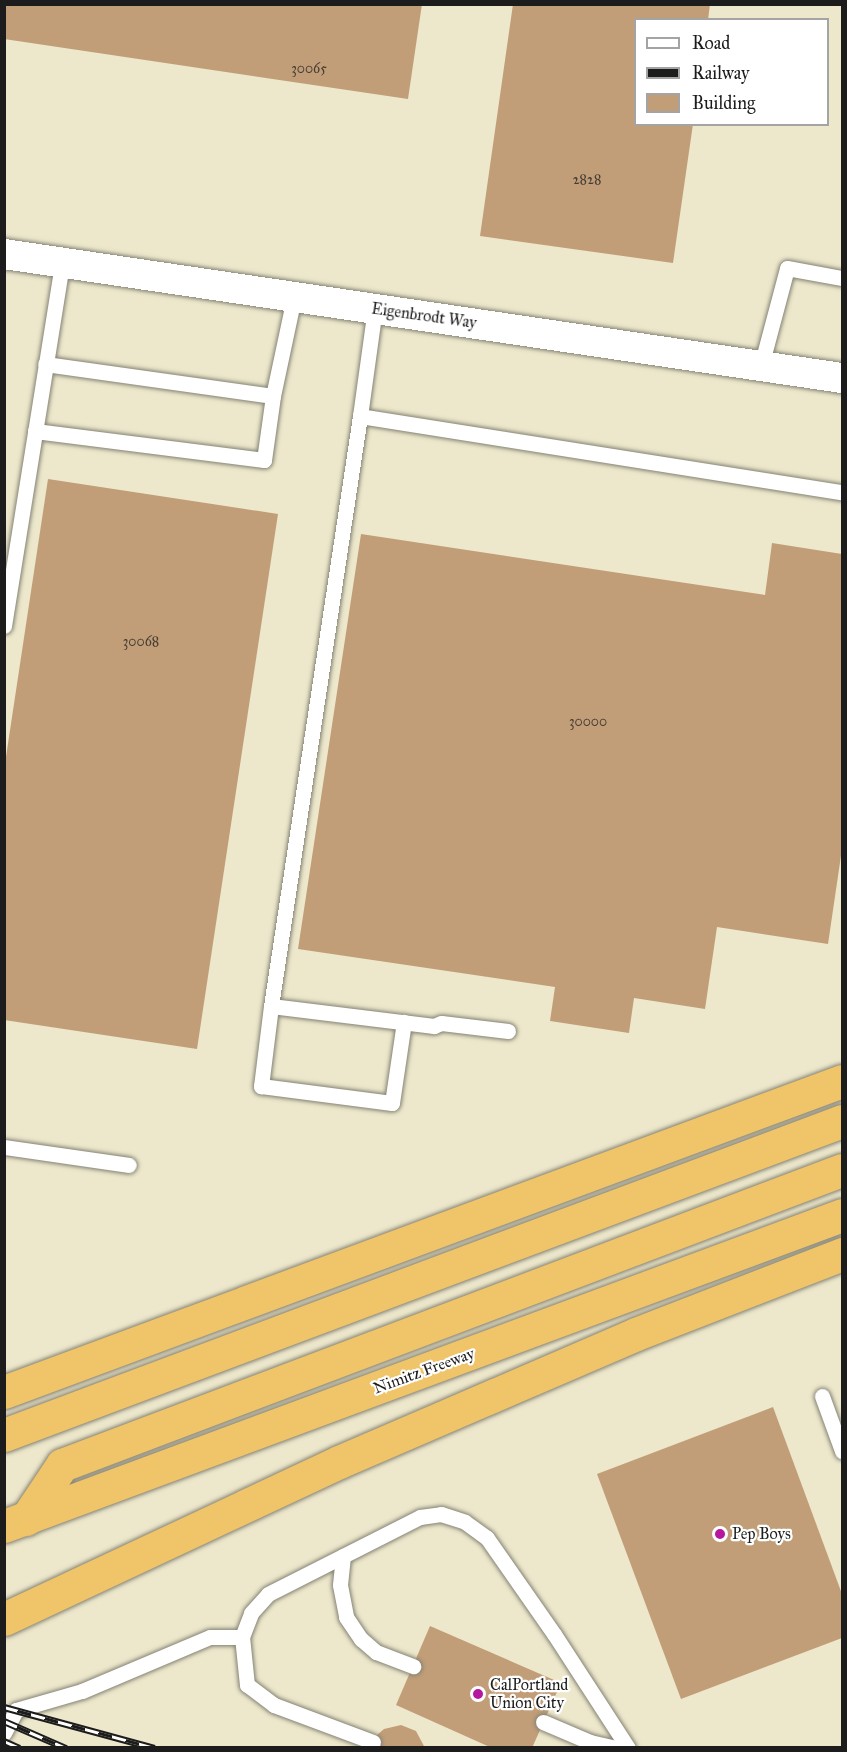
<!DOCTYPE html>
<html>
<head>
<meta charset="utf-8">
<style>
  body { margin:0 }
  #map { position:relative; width:847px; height:1752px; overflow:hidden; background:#ede8cc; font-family:"IM FELL Great Primer",serif }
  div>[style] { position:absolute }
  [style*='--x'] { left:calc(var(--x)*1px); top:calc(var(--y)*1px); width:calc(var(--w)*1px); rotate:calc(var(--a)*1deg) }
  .building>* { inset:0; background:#c19e78 }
  .roads { filter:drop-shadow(0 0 2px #848274) drop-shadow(0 0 2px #848274) }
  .lane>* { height:15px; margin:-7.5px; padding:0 7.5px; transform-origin:7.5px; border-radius:7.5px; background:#fff }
  .street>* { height:30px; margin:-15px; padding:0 15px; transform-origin:15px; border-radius:15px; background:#fff }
  .highway>* { height:33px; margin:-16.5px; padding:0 16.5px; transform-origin:16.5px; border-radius:16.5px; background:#f0c469 }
  .rail>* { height:7px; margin-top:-3.5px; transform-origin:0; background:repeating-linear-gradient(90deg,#fff 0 14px,#1c1c1c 0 28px); box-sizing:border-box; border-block:2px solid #1c1c1c }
  .dots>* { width:16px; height:16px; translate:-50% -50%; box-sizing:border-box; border:3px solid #fff; border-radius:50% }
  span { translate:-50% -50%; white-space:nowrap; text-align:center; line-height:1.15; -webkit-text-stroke:4.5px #fff; paint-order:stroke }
  .number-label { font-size:14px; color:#453c33 }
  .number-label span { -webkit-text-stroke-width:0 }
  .street-label { font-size:16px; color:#1c1c1c }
  .poi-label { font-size:16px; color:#1c1c1c }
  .left { translate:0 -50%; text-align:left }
  .frame { position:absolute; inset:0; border:6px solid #1c1c1c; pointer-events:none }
  .legend { position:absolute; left:634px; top:18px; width:195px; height:108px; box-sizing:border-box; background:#fff; border:2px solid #a4a4a4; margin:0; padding:8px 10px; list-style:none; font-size:18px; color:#1c1c1c }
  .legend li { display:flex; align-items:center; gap:12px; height:30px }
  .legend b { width:30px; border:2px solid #a4a4a4 }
</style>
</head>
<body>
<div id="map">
  <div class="building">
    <div style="clip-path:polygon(4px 4px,422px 4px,408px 99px,4px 39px)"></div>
    <div style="clip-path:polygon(513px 4px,710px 4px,708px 20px,636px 20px,636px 124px,693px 124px,673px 263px,480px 236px)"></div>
    <div style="clip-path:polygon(48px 479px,278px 514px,197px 1049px,4px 1020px,4px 770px)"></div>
    <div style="clip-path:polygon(361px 534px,765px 595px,772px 543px,842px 554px,842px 849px,828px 944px,717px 927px,705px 1009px,634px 998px,629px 1033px,550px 1021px,555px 987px,298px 949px)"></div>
    <div style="clip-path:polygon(773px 1407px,842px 1594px,842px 1638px,681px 1699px,597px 1474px)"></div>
    <div style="clip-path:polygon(430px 1626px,561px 1683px,532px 1748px,492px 1748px,396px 1705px)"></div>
    <div style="clip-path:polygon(401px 1725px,416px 1731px,425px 1748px,372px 1748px,377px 1735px,384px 1729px)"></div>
  </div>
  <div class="roads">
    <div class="lane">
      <div style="--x:761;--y:366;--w:101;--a:-75.1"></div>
      <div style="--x:787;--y:268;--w:56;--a:10.3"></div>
      <div style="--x:273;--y:396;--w:101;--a:-78"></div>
      <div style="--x:360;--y:416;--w:109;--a:-82.1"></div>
      <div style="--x:35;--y:431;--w:231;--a:7.2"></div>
      <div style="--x:264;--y:460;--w:65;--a:-82"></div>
      <div style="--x:273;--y:396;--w:230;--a:-172"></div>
      <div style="--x:4;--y:626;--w:368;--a:-80.9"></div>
      <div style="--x:271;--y:1006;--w:81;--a:97.1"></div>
      <div style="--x:261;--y:1086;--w:132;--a:7.4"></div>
      <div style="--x:392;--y:1103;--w:82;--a:-81.6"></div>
      <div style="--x:508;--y:1031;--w:67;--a:-173.2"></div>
      <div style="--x:441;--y:1023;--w:8;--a:157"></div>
      <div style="--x:434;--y:1026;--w:164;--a:-173"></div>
      <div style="--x:271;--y:1006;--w:597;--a:-81.42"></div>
      <div style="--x:360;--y:416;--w:488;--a:9"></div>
      <div style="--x:4;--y:1147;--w:126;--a:8.2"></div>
      <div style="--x:822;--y:1396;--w:59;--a:70"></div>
      <div style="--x:343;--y:1556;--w:29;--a:96"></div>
      <div style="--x:340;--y:1585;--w:33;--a:79"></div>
      <div style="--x:346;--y:1617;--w:27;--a:56"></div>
      <div style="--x:361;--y:1639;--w:20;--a:41"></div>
      <div style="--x:376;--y:1652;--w:40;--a:21"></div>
      <div style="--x:543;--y:1722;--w:51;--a:23.1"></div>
      <div style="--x:590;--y:1742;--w:28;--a:13"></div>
      <div style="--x:4;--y:1733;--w:26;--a:-62"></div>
      <div style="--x:16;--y:1710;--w:69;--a:-16.1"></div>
      <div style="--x:82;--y:1691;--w:139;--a:-22.9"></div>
      <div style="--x:210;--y:1637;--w:32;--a:0"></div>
      <div style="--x:373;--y:1742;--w:106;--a:-159.5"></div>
      <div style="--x:274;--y:1705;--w:34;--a:-143"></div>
      <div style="--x:247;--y:1685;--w:48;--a:-95.9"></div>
      <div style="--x:242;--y:1637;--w:26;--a:-69"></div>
      <div style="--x:251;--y:1613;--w:25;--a:-48"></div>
      <div style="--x:268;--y:1594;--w:170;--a:-26.9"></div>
      <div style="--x:420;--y:1517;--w:21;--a:-8"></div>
      <div style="--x:441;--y:1514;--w:25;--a:18"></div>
      <div style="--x:465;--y:1522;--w:27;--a:36"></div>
      <div style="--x:487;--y:1538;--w:117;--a:55.1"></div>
      <div style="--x:554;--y:1634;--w:136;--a:57"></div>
    </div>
    <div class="street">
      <div style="--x:4;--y:254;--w:847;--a:8.42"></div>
    </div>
    <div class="highway">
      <div style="--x:4;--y:1392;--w:894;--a:-20.36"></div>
      <div style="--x:4;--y:1435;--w:895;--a:-20.54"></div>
      <div style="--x:26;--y:1519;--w:65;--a:-56.3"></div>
      <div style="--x:62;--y:1465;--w:834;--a:-20.72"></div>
      <div style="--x:4;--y:1526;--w:894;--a:-20.36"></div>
      <div style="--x:4;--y:1619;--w:370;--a:-25.1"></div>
      <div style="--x:339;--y:1462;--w:323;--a:-23.3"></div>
      <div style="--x:636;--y:1334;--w:221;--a:-21.2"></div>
    </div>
  </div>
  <div class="rail">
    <div style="--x:4;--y:1707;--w:156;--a:15.2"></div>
    <div style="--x:4;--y:1721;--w:68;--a:23.5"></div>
    <div style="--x:4;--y:1741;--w:17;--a:24"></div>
  </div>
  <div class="dots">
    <div style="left:720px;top:1534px;background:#b5179e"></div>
    <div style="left:478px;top:1694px;background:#b5179e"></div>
  </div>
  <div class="number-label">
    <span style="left:309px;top:69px">30065</span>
    <span style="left:587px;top:180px">2828</span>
    <span style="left:141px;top:642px">30068</span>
    <span style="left:588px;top:722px">30000</span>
  </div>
  <div class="street-label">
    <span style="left:424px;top:316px;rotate:8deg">Eigenbrodt Way</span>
    <span style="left:424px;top:1371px;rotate:-20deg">Nimitz Freeway</span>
  </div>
  <div class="poi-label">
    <span class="left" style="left:732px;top:1534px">Pep Boys</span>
    <span class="left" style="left:490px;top:1694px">CalPortland<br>Union City</span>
  </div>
  <div class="frame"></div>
  <ul class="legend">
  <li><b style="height:8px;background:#fff"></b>Road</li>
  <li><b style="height:8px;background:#1c1c1c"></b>Railway</li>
  <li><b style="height:16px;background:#c19e78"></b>Building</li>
  </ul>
</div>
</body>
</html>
